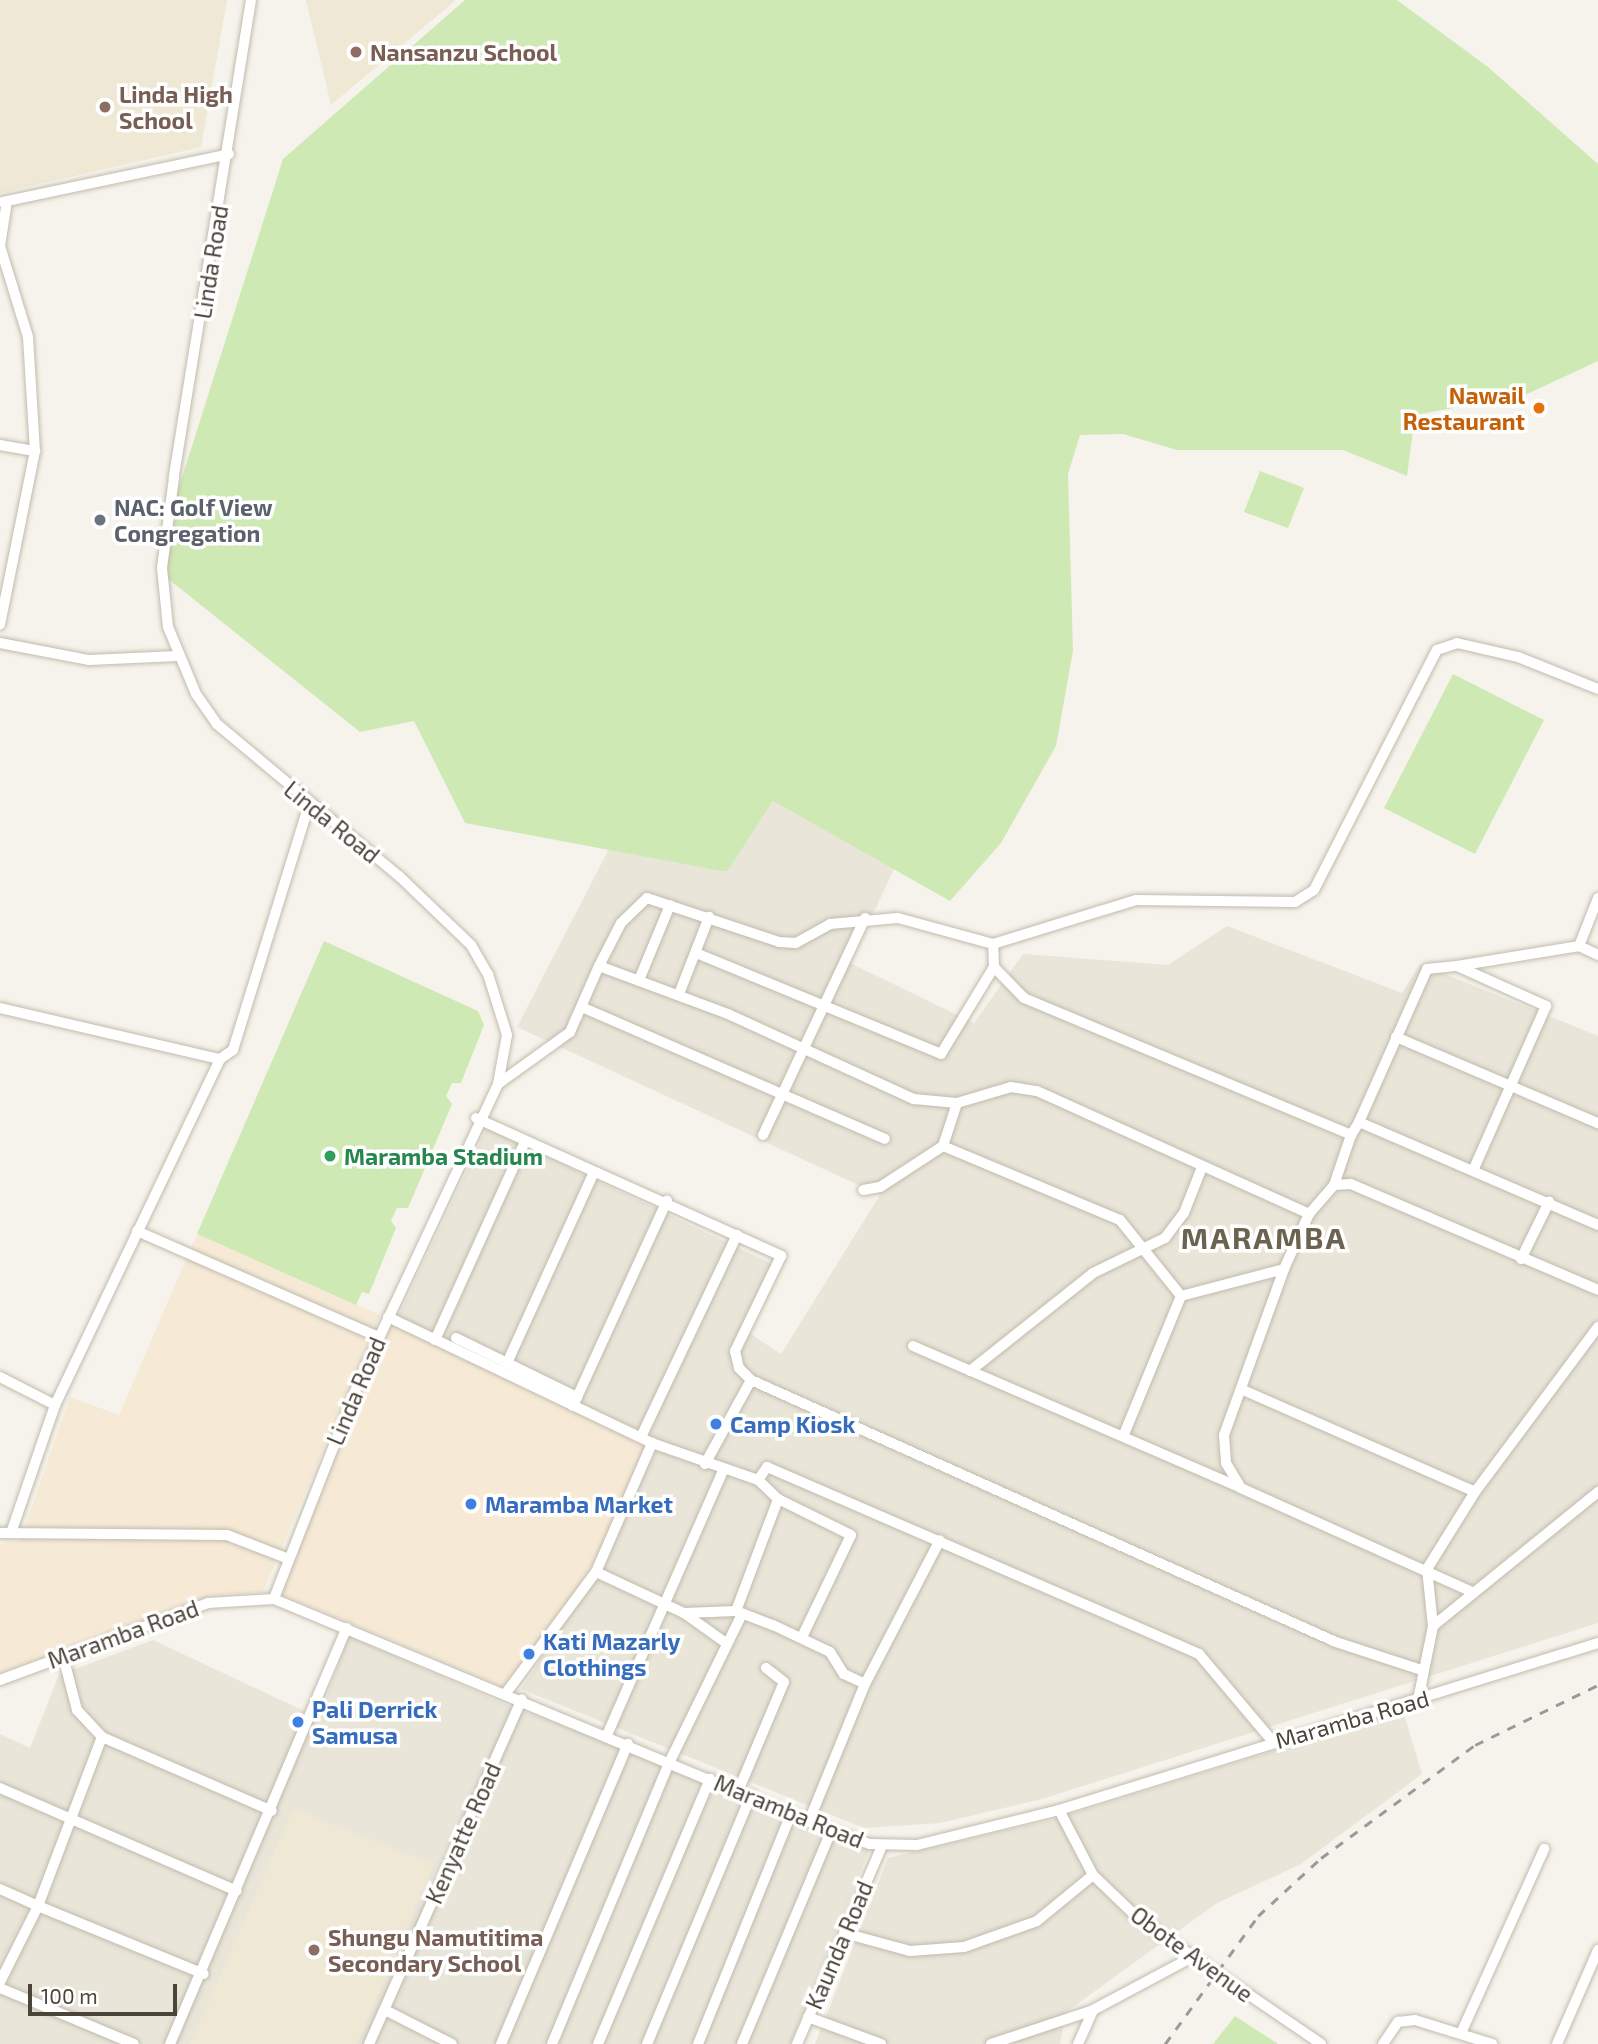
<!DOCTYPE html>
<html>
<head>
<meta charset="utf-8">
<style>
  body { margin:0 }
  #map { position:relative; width:1598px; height:2044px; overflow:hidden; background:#f5f3eb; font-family:"Exo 2",sans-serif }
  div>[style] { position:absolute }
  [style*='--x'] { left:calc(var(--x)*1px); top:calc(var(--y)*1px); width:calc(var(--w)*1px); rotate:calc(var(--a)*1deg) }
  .residential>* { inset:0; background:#e9e5d9 }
  .commercial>* { inset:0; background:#f6ead7 }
  .education>* { inset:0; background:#eee8d5 }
  .green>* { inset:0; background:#cfe9b5 }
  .roads { filter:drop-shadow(0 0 2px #c1bbad) drop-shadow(0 0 2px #c1bbad) }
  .minor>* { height:10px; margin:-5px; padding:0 5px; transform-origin:5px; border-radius:5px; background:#fff }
  .rail>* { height:2.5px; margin-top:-1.25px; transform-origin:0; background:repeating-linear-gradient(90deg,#999 0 9px,transparent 0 18px) }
  .dots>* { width:19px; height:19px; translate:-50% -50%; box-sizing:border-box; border:4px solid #fff; border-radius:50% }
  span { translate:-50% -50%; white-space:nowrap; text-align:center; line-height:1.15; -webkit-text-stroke:7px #fff; paint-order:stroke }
  .education-label { font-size:23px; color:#785e54; font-weight:700 }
  .left { translate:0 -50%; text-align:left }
  .street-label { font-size:23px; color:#4a4439 }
  .food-label { font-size:23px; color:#c56008; font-weight:700 }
  .right { translate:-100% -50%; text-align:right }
  .worship-label { font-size:23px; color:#5b616d; font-weight:700 }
  .leisure-label { font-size:23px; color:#27864d; font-weight:700 }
  .shop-label { font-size:23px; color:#366cbe; font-weight:700 }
  .district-label { font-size:30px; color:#6c6250; font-weight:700; letter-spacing:2px }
  .scale { position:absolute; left:28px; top:1984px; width:149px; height:32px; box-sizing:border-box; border:4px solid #4a4439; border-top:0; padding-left:9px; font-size:21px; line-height:24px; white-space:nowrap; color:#4a4439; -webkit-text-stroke:5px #fff; paint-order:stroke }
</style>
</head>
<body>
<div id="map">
  <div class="residential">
    <div style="clip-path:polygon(773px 801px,894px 869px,850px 963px,974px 1023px,1023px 954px,1168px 965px,1227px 926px,1402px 993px,1420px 964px,1598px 1036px,1598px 1623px,1042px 1799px,940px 1823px,864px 1828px,521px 1689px,598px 1570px,661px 1441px,398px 1317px,487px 1128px,772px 1264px,743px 1329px,781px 1354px,880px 1195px,517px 1027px,610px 847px,727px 872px)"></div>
    <div style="clip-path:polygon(349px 1636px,509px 1706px,874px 1839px,790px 2044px,0 2044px,0 1734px,30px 1748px,59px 1675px,153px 1640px,319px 1718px)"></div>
    <div style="clip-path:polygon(1403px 1711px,1422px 1774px,1301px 1864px,1217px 1903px,1066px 2012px,1060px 2044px,815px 2044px,888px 1858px,1051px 1820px)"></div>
  </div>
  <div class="commercial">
    <div style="clip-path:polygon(197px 1234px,380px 1315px,263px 1592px,212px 1595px,0 1672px,0 1544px,20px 1541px,70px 1397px,119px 1415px)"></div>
    <div style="clip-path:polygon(391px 1321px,655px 1448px,564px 1616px,504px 1687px,279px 1593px)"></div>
  </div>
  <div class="education">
    <div style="clip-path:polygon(0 0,227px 0,201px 147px,0 193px)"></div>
    <div style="clip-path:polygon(306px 0,456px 0,331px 105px)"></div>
    <div style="clip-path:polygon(293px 1809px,434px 1864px,357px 2044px,190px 2044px)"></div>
  </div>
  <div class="green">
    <div style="clip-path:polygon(465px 0,1397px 0,1488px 67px,1598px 164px,1598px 361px,1525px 395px,1415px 415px,1407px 476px,1343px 450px,1177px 450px,1123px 434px,1080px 435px,1068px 474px,1073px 651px,1056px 746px,1001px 843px,950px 901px,773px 801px,727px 872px,465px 823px,414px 721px,360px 732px,167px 578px,166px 528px,283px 159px)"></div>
    <div style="clip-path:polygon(1260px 471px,1304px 488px,1288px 528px,1244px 512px)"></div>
    <div style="clip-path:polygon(1453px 674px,1544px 720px,1475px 854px,1384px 808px)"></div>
    <div style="clip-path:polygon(324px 941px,478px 1011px,484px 1025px,461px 1083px,452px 1083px,446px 1096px,452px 1104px,408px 1208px,397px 1208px,391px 1221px,396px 1228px,369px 1294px,362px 1292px,356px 1305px,197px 1234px)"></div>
    <div style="clip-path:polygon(1235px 2016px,1278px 2044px,1213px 2044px)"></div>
  </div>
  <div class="roads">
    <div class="minor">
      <div style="--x:251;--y:0;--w:484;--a:99.2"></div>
      <div style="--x:174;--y:478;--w:91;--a:97.6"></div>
      <div style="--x:162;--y:568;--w:59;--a:84.2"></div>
      <div style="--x:168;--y:627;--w:73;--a:67.3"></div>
      <div style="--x:196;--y:694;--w:37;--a:55"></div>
      <div style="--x:217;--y:724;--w:237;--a:39.9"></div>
      <div style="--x:399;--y:876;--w:100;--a:43.8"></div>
      <div style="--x:471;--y:945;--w:34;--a:60"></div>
      <div style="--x:488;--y:974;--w:64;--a:72.7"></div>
      <div style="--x:507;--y:1035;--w:50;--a:100.4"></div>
      <div style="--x:498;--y:1084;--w:326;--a:115.1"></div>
      <div style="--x:360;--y:1379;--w:236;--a:111.4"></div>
      <div style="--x:7;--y:201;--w:46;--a:98.8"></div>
      <div style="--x:0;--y:246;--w:95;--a:72.9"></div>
      <div style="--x:28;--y:337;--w:114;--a:86.5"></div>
      <div style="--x:2;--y:202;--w:232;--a:-11.9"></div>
      <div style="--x:0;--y:445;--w:36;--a:10"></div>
      <div style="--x:35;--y:451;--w:177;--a:101.4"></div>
      <div style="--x:0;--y:643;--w:91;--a:10.8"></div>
      <div style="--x:89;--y:660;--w:89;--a:-2.6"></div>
      <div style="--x:1598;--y:898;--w:52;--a:111.6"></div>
      <div style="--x:1579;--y:946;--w:21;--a:25"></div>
      <div style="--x:696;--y:953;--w:265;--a:22.4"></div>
      <div style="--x:941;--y:1054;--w:102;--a:-58.7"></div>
      <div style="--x:994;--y:967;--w:23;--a:-92"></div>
      <div style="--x:599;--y:966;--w:48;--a:-62.9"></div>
      <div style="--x:621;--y:923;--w:36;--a:-44"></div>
      <div style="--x:647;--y:898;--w:139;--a:18.4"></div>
      <div style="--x:779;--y:942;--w:17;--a:3"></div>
      <div style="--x:796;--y:943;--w:39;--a:-29"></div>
      <div style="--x:830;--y:924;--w:68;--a:-5"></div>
      <div style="--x:898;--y:918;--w:98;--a:15.3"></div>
      <div style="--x:993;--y:944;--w:150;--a:-17.1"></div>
      <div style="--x:1136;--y:900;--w:159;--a:0.7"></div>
      <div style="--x:1295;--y:902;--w:22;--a:-32"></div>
      <div style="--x:1314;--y:890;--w:270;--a:-62.9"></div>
      <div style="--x:1437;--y:650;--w:21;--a:-19"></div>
      <div style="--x:1457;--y:643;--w:63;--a:12.9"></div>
      <div style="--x:1518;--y:657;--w:86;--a:21.8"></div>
      <div style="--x:1457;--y:966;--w:124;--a:-9.3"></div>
      <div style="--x:994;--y:967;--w:43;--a:45.9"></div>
      <div style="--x:1024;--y:998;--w:355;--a:22.7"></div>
      <div style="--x:1351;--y:1135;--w:15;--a:-58"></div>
      <div style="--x:1359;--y:1122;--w:260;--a:23.3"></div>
      <div style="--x:639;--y:980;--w:81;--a:-67.5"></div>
      <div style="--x:679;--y:994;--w:83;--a:-68.7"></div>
      <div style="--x:0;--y:1008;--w:226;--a:13.1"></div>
      <div style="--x:584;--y:1008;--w:328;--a:23.5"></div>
      <div style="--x:1396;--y:1037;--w:220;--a:23.1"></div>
      <div style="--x:498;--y:1084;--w:89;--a:-35.8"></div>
      <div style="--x:570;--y:1032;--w:72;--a:-66.3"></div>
      <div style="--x:599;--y:966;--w:138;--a:20.4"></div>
      <div style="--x:728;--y:1014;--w:205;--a:24.6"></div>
      <div style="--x:914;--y:1099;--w:43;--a:5.3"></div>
      <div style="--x:957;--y:1103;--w:45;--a:108"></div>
      <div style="--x:943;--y:1146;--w:75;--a:146.9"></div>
      <div style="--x:880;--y:1187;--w:17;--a:170"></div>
      <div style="--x:957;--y:1103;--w:56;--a:-16.5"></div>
      <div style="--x:1011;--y:1087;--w:26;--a:9"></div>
      <div style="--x:1037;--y:1091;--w:299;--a:24.3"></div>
      <div style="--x:476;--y:1118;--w:335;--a:24.3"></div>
      <div style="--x:781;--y:1256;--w:106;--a:115.8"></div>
      <div style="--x:735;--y:1351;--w:17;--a:77"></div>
      <div style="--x:739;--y:1368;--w:17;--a:45"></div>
      <div style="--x:751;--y:1380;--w:641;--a:24.13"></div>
      <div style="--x:1336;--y:1642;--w:89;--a:18.2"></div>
      <div style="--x:1359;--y:1122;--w:167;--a:-66"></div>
      <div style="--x:1427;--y:969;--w:30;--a:-6"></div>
      <div style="--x:1457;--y:966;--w:98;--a:24.2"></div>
      <div style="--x:1546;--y:1006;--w:180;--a:113.9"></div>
      <div style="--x:763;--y:1135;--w:240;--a:-64.8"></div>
      <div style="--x:943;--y:1146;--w:192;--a:22.7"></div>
      <div style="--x:1120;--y:1220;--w:97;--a:51.2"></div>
      <div style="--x:1181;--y:1296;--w:149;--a:112.4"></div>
      <div style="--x:1334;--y:1185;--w:53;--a:-71.2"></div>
      <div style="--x:137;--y:1231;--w:264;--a:23.7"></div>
      <div style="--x:1521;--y:1259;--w:64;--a:-63.8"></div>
      <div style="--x:1181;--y:1296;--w:106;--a:-14.7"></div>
      <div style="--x:388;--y:1317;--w:293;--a:25.5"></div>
      <div style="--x:652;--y:1443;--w:112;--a:19.2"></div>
      <div style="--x:456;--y:1338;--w:135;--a:26"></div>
      <div style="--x:435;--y:1340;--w:217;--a:-65.6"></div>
      <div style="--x:913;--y:1346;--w:357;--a:23.4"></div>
      <div style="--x:507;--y:1363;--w:208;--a:-65.5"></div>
      <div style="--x:970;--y:1371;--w:157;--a:-38.5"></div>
      <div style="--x:1093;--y:1273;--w:80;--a:-25.9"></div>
      <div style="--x:1165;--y:1238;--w:31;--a:-53"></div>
      <div style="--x:1184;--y:1213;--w:49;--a:-68.6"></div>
      <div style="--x:0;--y:1377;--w:62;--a:27"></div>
      <div style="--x:1243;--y:1390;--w:253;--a:23.7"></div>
      <div style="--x:573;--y:1406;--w:226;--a:-65.4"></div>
      <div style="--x:641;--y:1437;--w:224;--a:-64.6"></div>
      <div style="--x:705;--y:1464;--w:96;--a:-61.3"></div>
      <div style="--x:0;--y:1533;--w:227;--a:0.5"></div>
      <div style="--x:227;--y:1535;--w:66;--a:21.2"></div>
      <div style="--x:11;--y:1533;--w:135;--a:-71"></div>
      <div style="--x:55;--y:1405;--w:383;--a:-64.5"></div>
      <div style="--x:220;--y:1059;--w:16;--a:-35"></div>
      <div style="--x:233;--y:1050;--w:257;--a:-72.8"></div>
      <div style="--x:596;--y:1572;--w:97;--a:25"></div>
      <div style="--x:684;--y:1613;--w:52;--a:35.5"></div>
      <div style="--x:1470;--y:1591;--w:251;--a:-155.8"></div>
      <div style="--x:1241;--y:1488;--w:29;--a:-121"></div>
      <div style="--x:1226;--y:1463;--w:28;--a:-94"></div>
      <div style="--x:1224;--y:1435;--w:177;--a:-70.1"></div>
      <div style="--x:1284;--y:1269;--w:60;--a:-65.6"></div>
      <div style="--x:1309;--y:1214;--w:38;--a:-49"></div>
      <div style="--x:1334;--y:1185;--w:17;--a:-3"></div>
      <div style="--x:1351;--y:1184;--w:269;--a:23.2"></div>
      <div style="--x:736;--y:1611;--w:120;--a:-69.4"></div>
      <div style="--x:684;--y:1613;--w:52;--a:-2.2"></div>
      <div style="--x:736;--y:1611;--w:40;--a:21"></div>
      <div style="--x:773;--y:1625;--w:63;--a:25.3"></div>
      <div style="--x:830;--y:1652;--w:26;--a:58"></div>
      <div style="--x:844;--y:1674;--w:23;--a:25"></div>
      <div style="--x:1433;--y:1626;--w:213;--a:-39.1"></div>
      <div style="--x:802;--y:1637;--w:113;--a:-64.3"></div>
      <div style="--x:851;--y:1535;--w:81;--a:-153.7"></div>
      <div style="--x:778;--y:1499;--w:28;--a:-136"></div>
      <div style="--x:758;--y:1480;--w:16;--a:-55"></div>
      <div style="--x:767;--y:1467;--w:471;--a:23.4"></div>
      <div style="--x:1199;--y:1654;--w:115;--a:49.9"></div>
      <div style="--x:63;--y:1656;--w:56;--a:75.5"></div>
      <div style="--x:77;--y:1710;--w:37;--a:47"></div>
      <div style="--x:102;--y:1737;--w:185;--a:23.5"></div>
      <div style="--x:0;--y:1680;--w:222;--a:-20.3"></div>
      <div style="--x:208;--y:1603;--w:66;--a:-3.5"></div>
      <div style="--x:274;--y:1599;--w:603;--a:22.61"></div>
      <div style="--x:831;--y:1831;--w:41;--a:18.4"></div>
      <div style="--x:870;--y:1844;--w:47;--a:1.2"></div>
      <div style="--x:917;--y:1845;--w:146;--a:-13.8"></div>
      <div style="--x:1059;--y:1810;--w:564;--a:-17.21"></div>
      <div style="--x:506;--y:1693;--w:151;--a:-53.4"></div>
      <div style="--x:596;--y:1572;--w:141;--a:-66.5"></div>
      <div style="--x:1418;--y:1700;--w:76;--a:-78.5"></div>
      <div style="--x:1433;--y:1626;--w:57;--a:-96"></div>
      <div style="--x:1427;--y:1569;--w:91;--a:-58.1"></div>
      <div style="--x:1475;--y:1492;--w:206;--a:-53.3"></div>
      <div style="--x:607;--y:1735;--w:288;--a:-66.3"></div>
      <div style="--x:0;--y:1788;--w:258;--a:23.5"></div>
      <div style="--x:739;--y:1789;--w:116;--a:-67.2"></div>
      <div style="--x:784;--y:1682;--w:23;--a:-142"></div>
      <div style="--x:1059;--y:1810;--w:73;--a:62.4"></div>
      <div style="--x:1093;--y:1875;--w:66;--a:43.8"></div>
      <div style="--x:1141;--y:1921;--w:218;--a:34.3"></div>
      <div style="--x:809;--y:1821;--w:148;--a:-67.8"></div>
      <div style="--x:865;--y:1684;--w:162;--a:-62.5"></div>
      <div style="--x:0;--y:1889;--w:42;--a:24.1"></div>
      <div style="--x:38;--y:1906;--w:181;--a:-69.3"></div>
      <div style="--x:844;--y:1933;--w:68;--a:15.3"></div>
      <div style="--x:910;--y:1951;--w:54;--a:-4.2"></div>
      <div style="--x:964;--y:1947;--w:77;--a:-19.6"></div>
      <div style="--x:1037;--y:1921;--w:72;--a:-39.4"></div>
      <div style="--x:0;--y:1982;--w:85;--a:-63.4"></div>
      <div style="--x:38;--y:1906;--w:179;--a:22.3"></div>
      <div style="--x:0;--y:1988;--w:145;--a:22.7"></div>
      <div style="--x:385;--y:2010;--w:75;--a:26.9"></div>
      <div style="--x:808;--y:2017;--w:78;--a:20.3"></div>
      <div style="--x:1462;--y:2031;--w:200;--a:-65.7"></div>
      <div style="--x:170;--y:2044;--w:452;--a:-67"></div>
      <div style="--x:369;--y:2044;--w:377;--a:-66.1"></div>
      <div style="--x:501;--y:2044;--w:326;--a:-67.1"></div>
      <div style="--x:552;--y:2044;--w:307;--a:-67.4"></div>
      <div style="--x:670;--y:1761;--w:164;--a:-63.9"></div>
      <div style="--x:598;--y:2044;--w:288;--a:-67.1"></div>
      <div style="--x:647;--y:2044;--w:270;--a:-67.3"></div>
      <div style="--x:698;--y:2044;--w:248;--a:-68"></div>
      <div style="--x:742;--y:2044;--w:231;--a:-67.3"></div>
      <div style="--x:797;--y:2044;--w:215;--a:-66.8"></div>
      <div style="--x:991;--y:2044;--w:108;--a:-18.4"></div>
      <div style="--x:1093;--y:2010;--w:115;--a:-28.1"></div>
      <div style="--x:1078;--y:2044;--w:37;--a:-66"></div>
      <div style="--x:1383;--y:2044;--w:27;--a:-56"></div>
      <div style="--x:1398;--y:2022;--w:17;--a:-7"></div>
      <div style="--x:1415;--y:2020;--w:81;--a:17.3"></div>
      <div style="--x:1557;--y:2044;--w:103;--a:-66.4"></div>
    </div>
  </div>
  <div class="rail">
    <div style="--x:1165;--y:2044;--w:158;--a:-54"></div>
    <div style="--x:1258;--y:1916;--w:86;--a:-42.6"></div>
    <div style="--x:1321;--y:1858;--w:191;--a:-36.3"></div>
    <div style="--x:1475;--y:1745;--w:137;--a:-26"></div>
  </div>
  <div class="dots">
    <div style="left:356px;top:52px;background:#8d6e63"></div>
    <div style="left:105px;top:107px;background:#8d6e63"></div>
    <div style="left:1539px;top:408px;background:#e8710a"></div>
    <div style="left:100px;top:520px;background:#6b7280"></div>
    <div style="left:330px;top:1156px;background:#2e9e5b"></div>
    <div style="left:716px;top:1424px;background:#3f7fe0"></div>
    <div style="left:471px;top:1504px;background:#3f7fe0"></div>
    <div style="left:529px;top:1654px;background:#3f7fe0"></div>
    <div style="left:298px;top:1722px;background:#3f7fe0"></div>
    <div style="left:314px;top:1950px;background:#8d6e63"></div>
  </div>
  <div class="education-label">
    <span class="left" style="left:370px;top:52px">Nansanzu School</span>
    <span class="left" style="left:119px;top:107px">Linda High<br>School</span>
    <span class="left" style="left:328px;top:1950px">Shungu Namutitima<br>Secondary School</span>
  </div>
  <div class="street-label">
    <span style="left:211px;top:262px;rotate:-81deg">Linda Road</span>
    <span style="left:332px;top:822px;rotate:39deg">Linda Road</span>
    <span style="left:356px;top:1391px;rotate:-67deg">Linda Road</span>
    <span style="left:123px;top:1634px;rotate:-20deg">Maramba Road</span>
    <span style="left:1352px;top:1719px;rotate:-16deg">Maramba Road</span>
    <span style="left:789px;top:1811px;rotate:22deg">Maramba Road</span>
    <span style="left:463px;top:1833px;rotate:-66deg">Kenyatte Road</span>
    <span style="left:839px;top:1945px;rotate:-67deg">Kaunda Road</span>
    <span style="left:1192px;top:1954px;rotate:36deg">Obote Avenue</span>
  </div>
  <div class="food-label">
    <span class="right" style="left:1525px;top:408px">Nawail<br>Restaurant</span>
  </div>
  <div class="worship-label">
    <span class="left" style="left:114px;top:520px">NAC: Golf View<br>Congregation</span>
  </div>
  <div class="leisure-label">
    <span class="left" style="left:344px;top:1156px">Maramba Stadium</span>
  </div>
  <div class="shop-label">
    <span class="left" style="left:730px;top:1424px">Camp Kiosk</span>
    <span class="left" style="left:485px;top:1504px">Maramba Market</span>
    <span class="left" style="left:543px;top:1654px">Kati Mazarly<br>Clothings</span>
    <span class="left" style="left:312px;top:1722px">Pali Derrick<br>Samusa</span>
  </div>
  <div class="district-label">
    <span style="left:1264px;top:1237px">MARAMBA</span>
  </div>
  <div class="scale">100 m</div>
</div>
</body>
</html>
